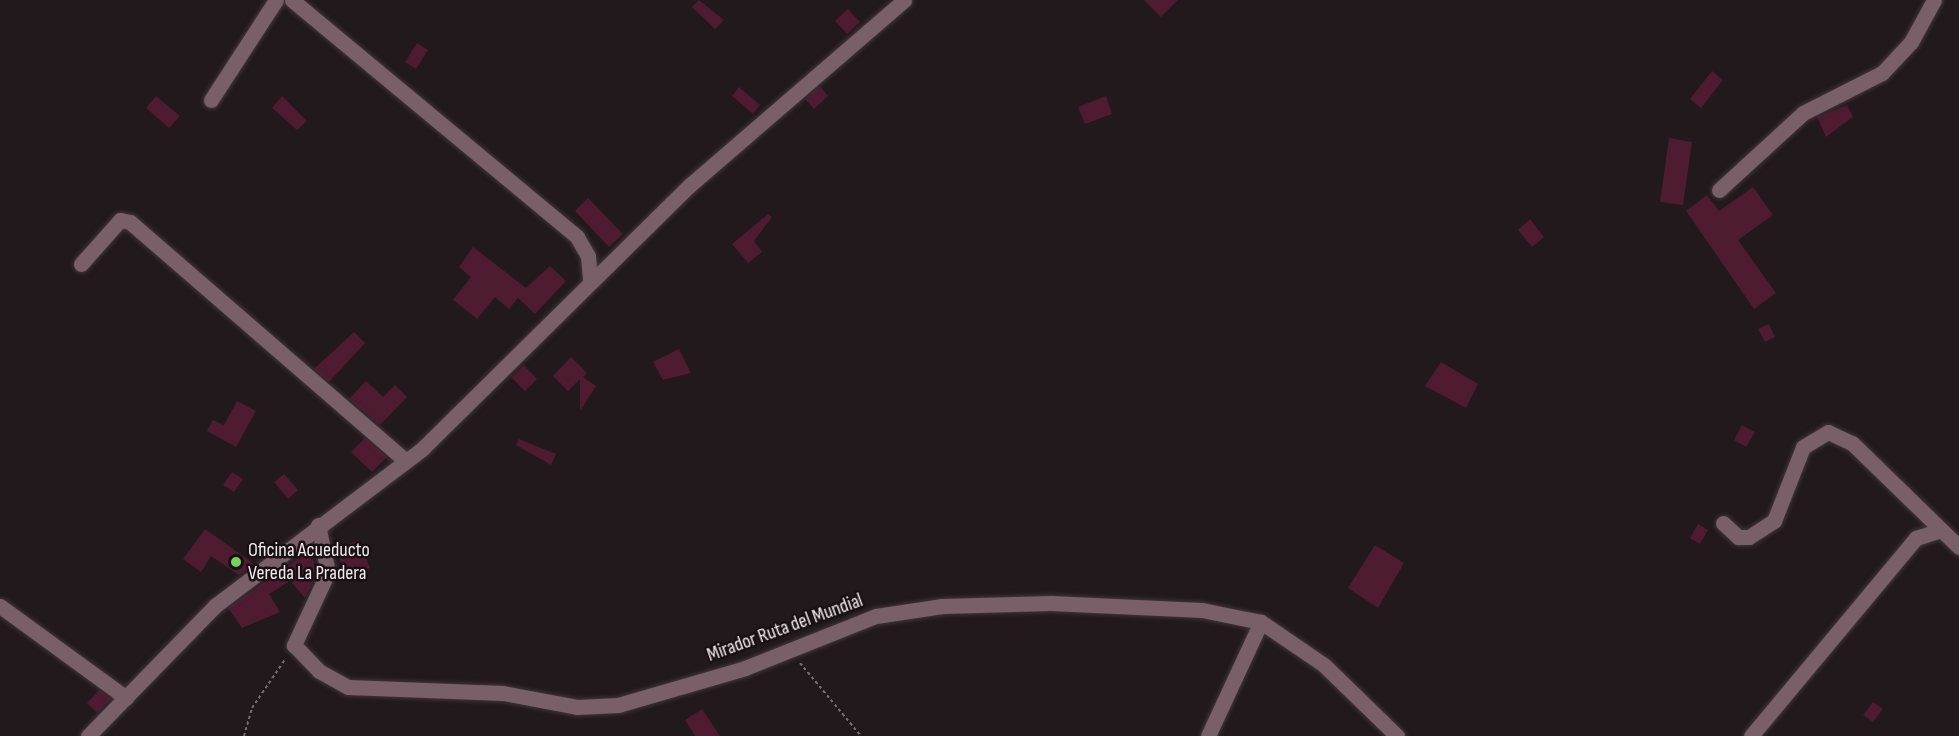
<!DOCTYPE html>
<html>
<head>
<meta charset="utf-8">
<style>
  body { margin:0 }
  #map { position:relative; width:1959px; height:736px; overflow:hidden; background:#22191c; font-family:"Sofia Sans Condensed",sans-serif }
  div>[style] { position:absolute }
  [style*='--x'] { left:calc(var(--x)*1px); top:calc(var(--y)*1px); width:calc(var(--w)*1px); rotate:calc(var(--a)*1deg) }
  .building>* { inset:0; background:#4e1b30 }
  .path>* { height:2px; margin-top:-1px; transform-origin:0; background:repeating-linear-gradient(90deg,#746c6e 0 3px,transparent 0 6px) }
  .roads { filter:drop-shadow(0 0 2px #3f3639) drop-shadow(0 0 2px #3f3639) }
  .minor>* { height:15px; margin:-7.5px; padding:0 7.5px; transform-origin:7.5px; border-radius:7.5px; background:#795f67 }
  .dots>* { width:16px; height:16px; translate:-50% -50%; box-sizing:border-box; border:3px solid #191013; border-radius:50% }
  span { translate:-50% -50%; white-space:nowrap; text-align:center; line-height:1.15; -webkit-text-stroke:5px #191013; paint-order:stroke }
  .poi-label { font-size:20px; color:#f1ebed }
  .left { translate:0 -50%; text-align:left }
  .street-label { font-size:20px; color:#f1ebed }
</style>
</head>
<body>
<div id="map">
  <div class="building">
    <div style="clip-path:polygon(699px 0,724px 20px,715px 29px,692px 7px)"></div>
    <div style="clip-path:polygon(1144px 0,1178px 0,1161px 17px)"></div>
    <div style="clip-path:polygon(848px 9px,860px 22px,847px 34px,835px 21px)"></div>
    <div style="clip-path:polygon(417px 43px,428px 50px,416px 69px,405px 62px)"></div>
    <div style="clip-path:polygon(1712px 71px,1723px 80px,1701px 108px,1690px 99px)"></div>
    <div style="clip-path:polygon(820px 86px,828px 96px,814px 109px,805px 99px)"></div>
    <div style="clip-path:polygon(739px 87px,760px 105px,753px 114px,732px 96px)"></div>
    <div style="clip-path:polygon(156px 96px,180px 116px,169px 128px,146px 108px)"></div>
    <div style="clip-path:polygon(282px 96px,307px 121px,297px 130px,272px 108px)"></div>
    <div style="clip-path:polygon(1106px 96px,1112px 114px,1085px 124px,1078px 107px)"></div>
    <div style="clip-path:polygon(1847px 105px,1853px 117px,1826px 137px,1817px 117px)"></div>
    <div style="clip-path:polygon(1669px 138px,1692px 142px,1683px 205px,1660px 202px)"></div>
    <div style="clip-path:polygon(1753px 187px,1773px 215px,1738px 240px,1776px 293px,1754px 309px,1686px 211px,1707px 195px,1719px 211px)"></div>
    <div style="clip-path:polygon(588px 198px,623px 234px,609px 247px,575px 211px)"></div>
    <div style="clip-path:polygon(768px 214px,772px 217px,754px 241px,762px 252px,748px 263px,732px 244px)"></div>
    <div style="clip-path:polygon(1530px 219px,1544px 237px,1532px 247px,1518px 230px)"></div>
    <div style="clip-path:polygon(473px 247px,526px 288px,550px 266px,566px 281px,535px 314px,518px 298px,509px 309px,495px 297px,477px 319px,453px 300px,471px 277px,459px 267px)"></div>
    <div style="clip-path:polygon(1769px 324px,1775px 337px,1765px 342px,1758px 329px)"></div>
    <div style="clip-path:polygon(354px 332px,365px 343px,329px 382px,314px 369px)"></div>
    <div style="clip-path:polygon(679px 349px,691px 373px,663px 380px,653px 362px)"></div>
    <div style="clip-path:polygon(571px 357px,587px 373px,583px 377px,596px 386px,580px 411px,580px 379px,568px 391px,553px 376px)"></div>
    <div style="clip-path:polygon(1441px 362px,1478px 384px,1466px 408px,1425px 386px)"></div>
    <div style="clip-path:polygon(524px 365px,537px 379px,525px 391px,511px 377px)"></div>
    <div style="clip-path:polygon(366px 381px,383px 397px,395px 385px,407px 397px,380px 425px,349px 399px)"></div>
    <div style="clip-path:polygon(237px 401px,256px 411px,236px 447px,207px 431px,213px 420px,224px 425px)"></div>
    <div style="clip-path:polygon(1742px 425px,1755px 432px,1746px 447px,1734px 440px)"></div>
    <div style="clip-path:polygon(365px 438px,387px 457px,372px 472px,351px 452px)"></div>
    <div style="clip-path:polygon(519px 439px,556px 454px,551px 465px,516px 445px)"></div>
    <div style="clip-path:polygon(232px 472px,243px 479px,234px 492px,223px 485px)"></div>
    <div style="clip-path:polygon(284px 474px,298px 490px,288px 499px,274px 482px)"></div>
    <div style="clip-path:polygon(1698px 524px,1708px 530px,1700px 544px,1690px 538px)"></div>
    <div style="clip-path:polygon(205px 529px,253px 563px,249px 568px,239px 575px,211px 556px,201px 572px,183px 559px)"></div>
    <div style="clip-path:polygon(359px 540px,370px 568px,346px 577px,336px 549px)"></div>
    <div style="clip-path:polygon(1375px 545px,1404px 563px,1378px 608px,1348px 588px)"></div>
    <div style="clip-path:polygon(310px 550px,317px 573px,305px 598px,290px 581px,269px 594px,280px 612px,242px 628px,228px 608px)"></div>
    <div style="clip-path:polygon(99px 690px,111px 699px,97px 713px,87px 703px)"></div>
    <div style="clip-path:polygon(1873px 702px,1883px 709px,1873px 722px,1863px 715px)"></div>
    <div style="clip-path:polygon(702px 709px,720px 736px,695px 736px,685px 720px)"></div>
  </div>
  <div class="path">
    <div style="--x:800;--y:663;--w:95;--a:50.1"></div>
    <div style="--x:244;--y:736;--w:29;--a:-74"></div>
    <div style="--x:252;--y:708;--w:60;--a:-55.8"></div>
  </div>
  <div class="roads">
    <div class="minor">
      <div style="--x:292;--y:0;--w:371;--a:39.7"></div>
      <div style="--x:577;--y:237;--w:22;--a:60"></div>
      <div style="--x:588;--y:256;--w:24;--a:85"></div>
      <div style="--x:211;--y:100;--w:119;--a:-57"></div>
      <div style="--x:1719;--y:190;--w:114;--a:-42.5"></div>
      <div style="--x:1803;--y:113;--w:89;--a:-26.9"></div>
      <div style="--x:1882;--y:73;--w:42;--a:-46.9"></div>
      <div style="--x:1911;--y:42;--w:48;--a:-61.3"></div>
      <div style="--x:81;--y:264;--w:59;--a:-48.4"></div>
      <div style="--x:120;--y:220;--w:10;--a:11"></div>
      <div style="--x:130;--y:222;--w:365;--a:40.9"></div>
      <div style="--x:1723;--y:523;--w:21;--a:43"></div>
      <div style="--x:1738;--y:537;--w:11;--a:0"></div>
      <div style="--x:1749;--y:537;--w:30;--a:-33"></div>
      <div style="--x:1774;--y:521;--w:79;--a:-68.6"></div>
      <div style="--x:1803;--y:447;--w:29;--a:-31"></div>
      <div style="--x:1828;--y:432;--w:26;--a:25"></div>
      <div style="--x:1852;--y:443;--w:149;--a:44.2"></div>
      <div style="--x:318;--y:525;--w:48;--a:78"></div>
      <div style="--x:328;--y:572;--w:81;--a:115"></div>
      <div style="--x:294;--y:645;--w:36;--a:46"></div>
      <div style="--x:319;--y:671;--w:33;--a:29"></div>
      <div style="--x:348;--y:687;--w:155;--a:2.2"></div>
      <div style="--x:503;--y:693;--w:75;--a:10.7"></div>
      <div style="--x:577;--y:707;--w:41;--a:-2.8"></div>
      <div style="--x:618;--y:705;--w:132;--a:-16.2"></div>
      <div style="--x:745;--y:668;--w:141;--a:-21.7"></div>
      <div style="--x:876;--y:616;--w:67;--a:-8.6"></div>
      <div style="--x:942;--y:606;--w:109;--a:-1.6"></div>
      <div style="--x:1051;--y:603;--w:151;--a:2.7"></div>
      <div style="--x:1202;--y:610;--w:60;--a:11.5"></div>
      <div style="--x:1261;--y:622;--w:76;--a:34.3"></div>
      <div style="--x:1324;--y:665;--w:102;--a:44.2"></div>
      <div style="--x:0;--y:606;--w:156;--a:36.1"></div>
      <div style="--x:88;--y:736;--w:183;--a:-45.7"></div>
      <div style="--x:216;--y:605;--w:258;--a:-37.1"></div>
      <div style="--x:422;--y:449;--w:376;--a:-44.6"></div>
      <div style="--x:690;--y:185;--w:283;--a:-40.8"></div>
      <div style="--x:1208;--y:736;--w:126;--a:-65.1"></div>
      <div style="--x:1751;--y:736;--w:258;--a:-50.2"></div>
      <div style="--x:1916;--y:538;--w:25;--a:-18"></div>
    </div>
  </div>
  <div class="dots">
    <div style="left:236px;top:562px;background:#76d25a"></div>
  </div>
  <div class="poi-label">
    <span class="left" style="left:248px;top:562px">Oficina Acueducto<br>Vereda La Pradera</span>
  </div>
  <div class="street-label">
    <span style="left:785px;top:628px;rotate:-20deg">Mirador Ruta del Mundial</span>
  </div>
</div>
</body>
</html>
